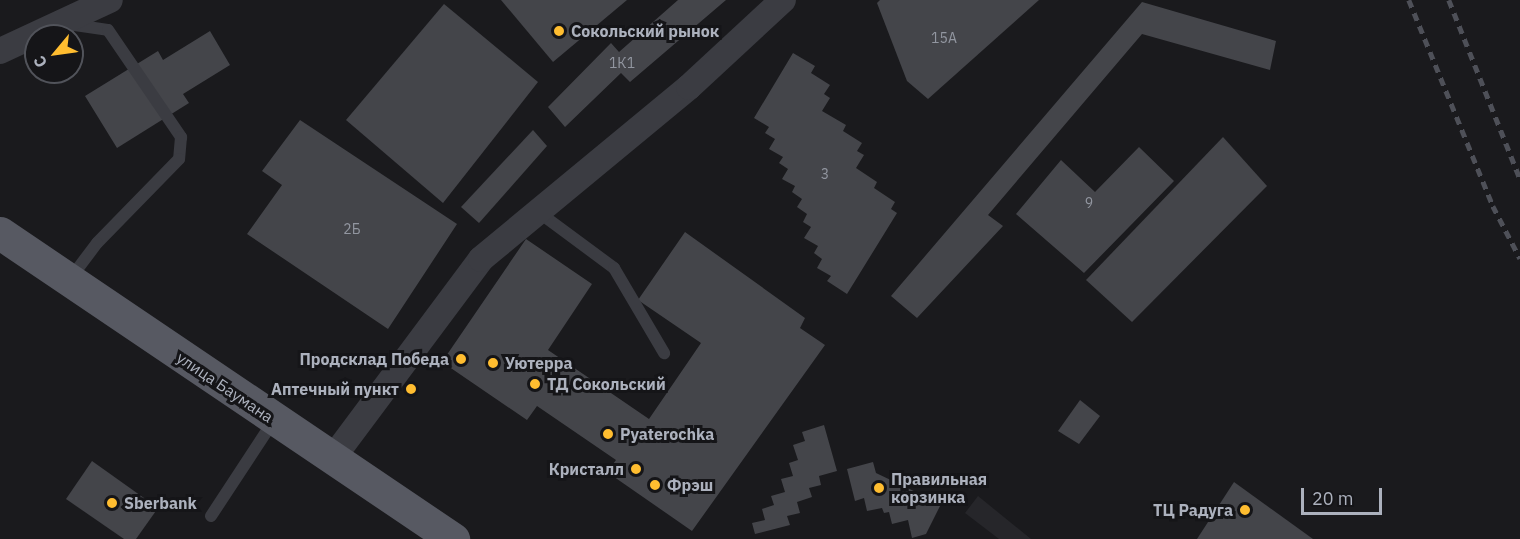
<!DOCTYPE html>
<html>
<head>
<meta charset="utf-8">
<style>
  body { margin:0 }
  #map { position:relative; width:1520px; height:539px; overflow:hidden; background:#1a1a1d; font-family:"IBM Plex Sans",sans-serif }
  div>[style] { position:absolute }
  [style*='--x'] { left:calc(var(--x)*1px); top:calc(var(--y)*1px); width:calc(var(--w)*1px); rotate:calc(var(--a)*1deg) }
  .built>* { inset:0; background:#26262a }
  .building>* { inset:0; background:#44454a }
  .lane>* { height:12px; margin:-6px; padding:0 6px; transform-origin:6px; border-radius:6px; background:#3b3c42 }
  .street>* { height:26px; margin:-13px; padding:0 13px; transform-origin:13px; border-radius:13px; background:#3b3c42 }
  .primary>* { height:33px; margin:-16.5px; padding:0 16.5px; transform-origin:16.5px; border-radius:16.5px; background:#575962 }
  .rail>* { height:4.5px; margin-top:-2.25px; transform-origin:0; background:repeating-linear-gradient(90deg,#4e5058 0 8px,transparent 0 14px) }
  .dots>* { width:16px; height:16px; translate:-50% -50%; box-sizing:border-box; border:3px solid #151518; border-radius:50% }
  span { translate:-50% -50%; white-space:nowrap; text-align:center; line-height:1.15; -webkit-text-stroke:6px #151518; paint-order:stroke }
  .number-label { font-size:14px; color:#9296a0 }
  .number-label span { -webkit-text-stroke-width:0 }
  .poi-label { font-size:16px; color:#acb1bd; font-weight:700 }
  .left { translate:0 -50%; text-align:left }
  .right { translate:-100% -50%; text-align:right }
  .street-label { font-size:16px; color:#acb1bd }
  .north { position:absolute; left:24px; top:24px; width:60px; height:60px; box-sizing:border-box; background:#151518; border:2px solid #51535a; border-radius:50%; rotate:241deg; font-size:16px; font-weight:700; line-height:24px; text-align:center; color:#acb1bd }
  .north::after { content:''; display:block; margin:auto; width:21px; height:27px; background:#ffbd30; clip-path:polygon(50% 0,100% 100%,50% 72%,0 100%) }
  .scale { position:absolute; left:1301px; top:488px; width:81px; height:27px; box-sizing:border-box; border:3px solid #acb1bd; border-top:0; padding-left:8px; font-size:18px; line-height:21px; white-space:nowrap; color:#acb1bd; -webkit-text-stroke:4px #151518; paint-order:stroke }
</style>
</head>
<body>
<div id="map">
  <div class="built">
    <div style="clip-path:polygon(978px 496px,1031px 539px,999px 539px,965px 513px)"></div>
  </div>
  <div class="building">
    <div style="clip-path:polygon(501px 0,627px 0,553px 62px)"></div>
    <div style="clip-path:polygon(678px 0,726px 0,630px 82px,621px 73px,565px 127px,548px 107px,611px 43px,619px 52px)"></div>
    <div style="clip-path:polygon(880px 0,1039px 0,928px 99px,907px 81px,877px 3px)"></div>
    <div style="clip-path:polygon(1142px 2px,1276px 41px,1270px 70px,1142px 34px,988px 215px,1003px 226px,917px 318px,891px 296px)"></div>
    <div style="clip-path:polygon(444px 4px,538px 82px,443px 203px,346px 120px)"></div>
    <div style="clip-path:polygon(210px 31px,230px 65px,183px 94px,189px 103px,117px 148px,85px 96px,158px 51px,163px 60px)"></div>
    <div style="clip-path:polygon(793px 53px,815px 66px,811px 73px,830px 85px,824px 94px,830px 98px,822px 111px,846px 125px,843px 131px,862px 143px,857px 151px,864px 155px,856px 168px,877px 182px,874px 188px,895px 202px,891px 209px,897px 213px,847px 294px,827px 281px,831px 276px,817px 268px,822px 259px,814px 253px,818px 246px,804px 238px,811px 227px,803px 222px,807px 214px,797px 207px,802px 199px,792px 192px,795px 186px,782px 179px,788px 169px,779px 163px,783px 157px,769px 149px,775px 139px,765px 133px,769px 127px,754px 118px)"></div>
    <div style="clip-path:polygon(300px 120px,457px 224px,388px 329px,247px 234px,282px 185px,262px 171px)"></div>
    <div style="clip-path:polygon(533px 130px,547px 146px,479px 223px,461px 207px)"></div>
    <div style="clip-path:polygon(1223px 137px,1267px 186px,1132px 322px,1086px 280px)"></div>
    <div style="clip-path:polygon(1139px 147px,1174px 181px,1084px 273px,1016px 214px,1061px 160px,1095px 192px)"></div>
    <div style="clip-path:polygon(685px 232px,805px 318px,800px 328px,825px 345px,692px 531px,607px 472px,616px 460px,537px 406px,527px 420px,442px 362px,526px 239px,592px 284px,548px 350px,649px 419px,701px 343px,638px 300px)"></div>
    <div style="clip-path:polygon(1080px 400px,1100px 416px,1079px 444px,1058px 431px)"></div>
    <div style="clip-path:polygon(824px 425px,837px 471px,819px 476px,821px 485px,809px 488px,812px 497px,797px 502px,800px 513px,787px 516px,790px 525px,755px 534px,752px 523px,765px 520px,762px 509px,774px 505px,771px 496px,785px 492px,781px 479px,793px 476px,789px 463px,798px 460px,793px 445px,805px 441px,802px 432px)"></div>
    <div style="clip-path:polygon(92px 461px,158px 508px,136px 539px,124px 539px,66px 499px)"></div>
    <div style="clip-path:polygon(873px 462px,876px 473px,941px 504px,926px 534px,912px 538px,908px 520px,892px 524px,889px 512px,884px 513px,882px 508px,867px 511px,864px 498px,855px 501px,847px 469px)"></div>
    <div style="clip-path:polygon(1234px 482px,1313px 539px,1197px 539px)"></div>
  </div>
  <div class="lane">
    <div style="--x:68;--y:24;--w:40;--a:8.5"></div>
    <div style="--x:108;--y:30;--w:130;--a:55.7"></div>
    <div style="--x:181;--y:137;--w:22;--a:95"></div>
    <div style="--x:179;--y:159;--w:117;--a:134.3"></div>
    <div style="--x:97;--y:243;--w:45;--a:126.9"></div>
    <div style="--x:537;--y:211;--w:96;--a:36.5"></div>
    <div style="--x:614;--y:268;--w:99;--a:59.5"></div>
    <div style="--x:211;--y:516;--w:115;--a:-56.7"></div>
  </div>
  <div class="street">
    <div style="--x:0;--y:51;--w:121;--a:-24.9"></div>
    <div style="--x:332;--y:459;--w:249;--a:-53.3"></div>
    <div style="--x:481;--y:259;--w:270;--a:-39.6"></div>
    <div style="--x:689;--y:87;--w:128;--a:-42.8"></div>
  </div>
  <div class="primary">
    <div style="--x:0;--y:233;--w:547;--a:34.04"></div>
  </div>
  <div class="rail">
    <div style="--x:1409;--y:0;--w:222;--a:67.8"></div>
    <div style="--x:1493;--y:206;--w:59;--a:62.6"></div>
    <div style="--x:1449;--y:0;--w:192;--a:68.3"></div>
  </div>
  <div class="dots">
    <div style="left:559px;top:31px;background:#ffbd30"></div>
    <div style="left:461px;top:359px;background:#ffbd30"></div>
    <div style="left:493px;top:363px;background:#ffbd30"></div>
    <div style="left:535px;top:384px;background:#ffbd30"></div>
    <div style="left:411px;top:389px;background:#ffbd30"></div>
    <div style="left:608px;top:434px;background:#ffbd30"></div>
    <div style="left:636px;top:469px;background:#ffbd30"></div>
    <div style="left:655px;top:485px;background:#ffbd30"></div>
    <div style="left:879px;top:488px;background:#ffbd30"></div>
    <div style="left:112px;top:503px;background:#ffbd30"></div>
    <div style="left:1245px;top:510px;background:#ffbd30"></div>
  </div>
  <div class="number-label">
    <span style="left:944px;top:38px">15А</span>
    <span style="left:622px;top:63px">1К1</span>
    <span style="left:825px;top:174px">3</span>
    <span style="left:1089px;top:203px">9</span>
    <span style="left:352px;top:229px">2Б</span>
  </div>
  <div class="poi-label">
    <span class="left" style="left:571px;top:31px">Сокольский рынок</span>
    <span class="right" style="left:449px;top:359px">Продсклад Победа</span>
    <span class="left" style="left:505px;top:363px">Уютерра</span>
    <span class="left" style="left:547px;top:384px">ТД Сокольский</span>
    <span class="right" style="left:399px;top:389px">Аптечный пункт</span>
    <span class="left" style="left:620px;top:434px">Pyaterochka</span>
    <span class="right" style="left:624px;top:469px">Кристалл</span>
    <span class="left" style="left:891px;top:488px">Правильная<br>корзинка</span>
    <span class="left" style="left:667px;top:485px">Фрэш</span>
    <span class="left" style="left:124px;top:503px">Sberbank</span>
    <span class="right" style="left:1233px;top:510px">ТЦ Радуга</span>
  </div>
  <div class="street-label">
    <span style="left:225px;top:387px;rotate:34deg">улица Баумана</span>
  </div>
  <div class="north">С</div>
  <div class="scale">20 m</div>
</div>
</body>
</html>
